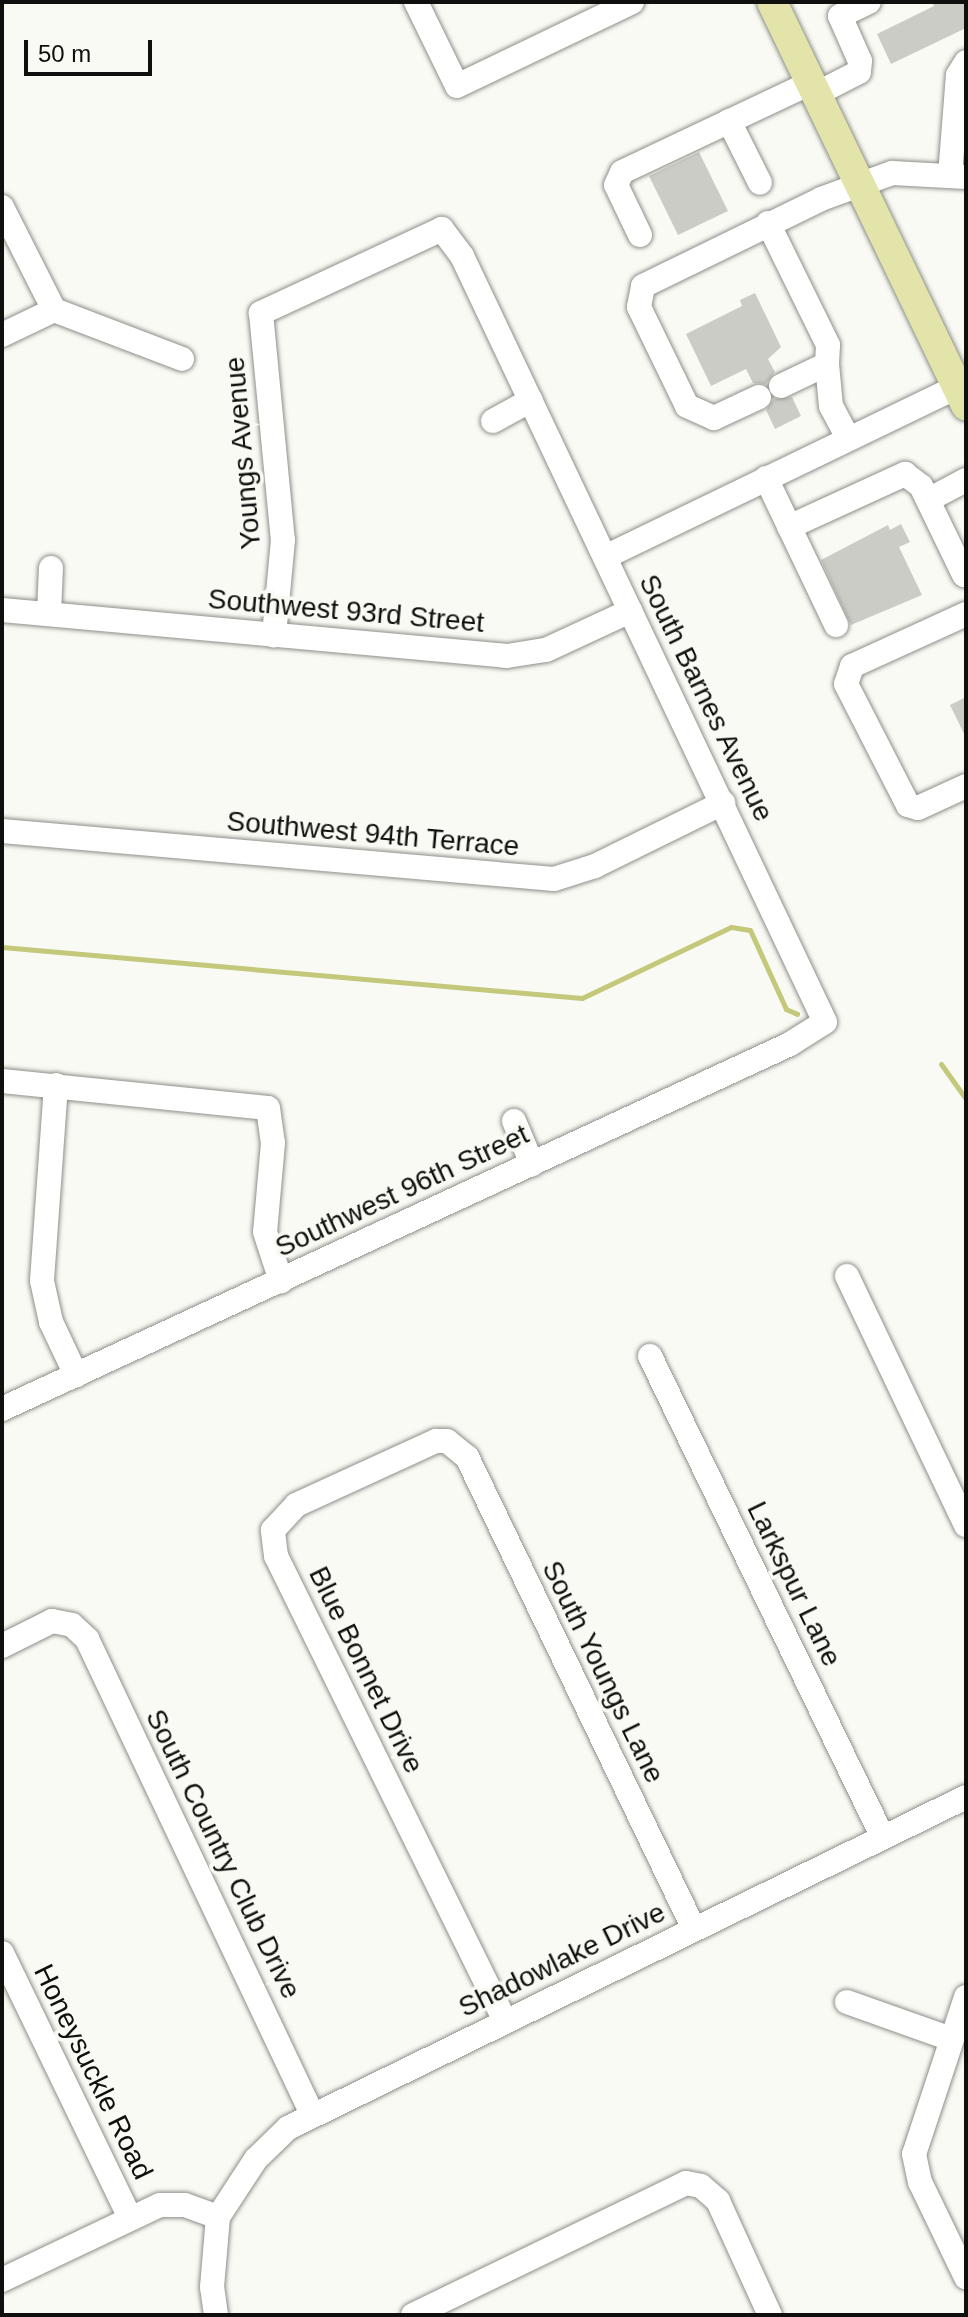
<!DOCTYPE html>
<html>
<head>
<meta charset="utf-8">
<style>
  body { margin:0 }
  #map { position:relative; width:968px; height:2317px; overflow:hidden; background:#f9faf4; font-family:Helvetica,sans-serif }
  div>[style] { position:absolute }
  [style*='--x'] { left:calc(var(--x)*1px); top:calc(var(--y)*1px); width:calc(var(--w)*1px); rotate:calc(var(--a)*1deg) }
  .stream>* { height:5px; margin:-2.5px; padding:0 2.5px; transform-origin:2.5px; border-radius:2.5px; background:#c4c87b }
  .building>* { inset:0; background:#ccccc7 }
  .roads { filter:drop-shadow(0 0 2px #8e8f89) drop-shadow(0 0 2px #8e8f89) }
  .minor>* { height:24px; margin:-12px; padding:0 12px; transform-origin:12px; border-radius:12px; background:#fff }
  .major>* { height:30px; margin:-15px; padding:0 15px; transform-origin:15px; border-radius:15px; background:#e2e4aa }
  span { translate:-50% -50%; white-space:nowrap; text-align:center; line-height:1.15; -webkit-text-stroke:7px #f9faf4; paint-order:stroke }
  .street-label { font-size:28px; color:#0f0f0d }
  .frame { position:absolute; inset:0; border:4px solid #0f0f0d; pointer-events:none }
  .scale { position:absolute; left:24px; top:40px; width:128px; height:36px; box-sizing:border-box; border:4px solid #0f0f0d; border-top:0; padding-left:10px; font-size:24px; line-height:28px; white-space:nowrap; color:#0f0f0d; -webkit-text-stroke:6px #f9faf4; paint-order:stroke }
</style>
</head>
<body>
<div id="map">
  <div class="stream">
    <div style="--x:2;--y:947;--w:582;--a:5.03"></div>
    <div style="--x:582;--y:998;--w:165;--a:-25.5"></div>
    <div style="--x:731;--y:927;--w:19;--a:9"></div>
    <div style="--x:750;--y:930;--w:87;--a:65.5"></div>
    <div style="--x:786;--y:1009;--w:12;--a:24"></div>
    <div style="--x:941;--y:1064;--w:43;--a:54.5"></div>
  </div>
  <div class="building">
    <div style="clip-path:polygon(932px 2px,966px 2px,966px 28px,891px 64px,877px 34px,934px 6px)"></div>
    <div style="clip-path:polygon(699px 152px,728px 211px,678px 235px,649px 176px)"></div>
    <div style="clip-path:polygon(755px 293px,781px 347px,768px 359px,775px 372px,766px 384px,753px 383px,746px 369px,711px 386px,686px 334px,742px 306px,740px 300px)"></div>
    <div style="clip-path:polygon(792px 397px,801px 416px,775px 429px,766px 410px,774px 399px)"></div>
    <div style="clip-path:polygon(901px 524px,910px 542px,899px 547px,922px 595px,851px 625px,821px 560px,888px 525px,890px 530px)"></div>
    <div style="clip-path:polygon(966px 697px,966px 738px,950px 705px)"></div>
  </div>
  <div class="roads">
    <div class="minor">
      <div style="--x:416;--y:2;--w:93;--a:64"></div>
      <div style="--x:457;--y:86;--w:194;--a:-25.6"></div>
      <div style="--x:816;--y:94;--w:48;--a:-27.1"></div>
      <div style="--x:859;--y:72;--w:11;--a:-85"></div>
      <div style="--x:860;--y:61;--w:49;--a:-114"></div>
      <div style="--x:840;--y:16;--w:32;--a:-26"></div>
      <div style="--x:729;--y:121;--w:69;--a:63.4"></div>
      <div style="--x:950;--y:176;--w:101;--a:-85.5"></div>
      <div style="--x:958;--y:75;--w:15;--a:-58"></div>
      <div style="--x:2;--y:207;--w:115;--a:63.2"></div>
      <div style="--x:54;--y:310;--w:137;--a:20.9"></div>
      <div style="--x:768;--y:223;--w:136;--a:63.8"></div>
      <div style="--x:828;--y:345;--w:19;--a:93"></div>
      <div style="--x:640;--y:235;--w:55;--a:-115.6"></div>
      <div style="--x:616;--y:185;--w:14;--a:-65"></div>
      <div style="--x:622;--y:172;--w:208;--a:-25.3"></div>
      <div style="--x:2;--y:335;--w:58;--a:-25.7"></div>
      <div style="--x:781;--y:386;--w:51;--a:-25.6"></div>
      <div style="--x:827;--y:364;--w:42;--a:84.6"></div>
      <div style="--x:831;--y:406;--w:36;--a:62"></div>
      <div style="--x:759;--y:397;--w:50;--a:155"></div>
      <div style="--x:714;--y:418;--w:30;--a:-156"></div>
      <div style="--x:687;--y:406;--w:110;--a:-115.9"></div>
      <div style="--x:639;--y:307;--w:21;--a:-79"></div>
      <div style="--x:643;--y:286;--w:198;--a:-26"></div>
      <div style="--x:821;--y:199;--w:76;--a:-20.1"></div>
      <div style="--x:892;--y:173;--w:74;--a:3.1"></div>
      <div style="--x:493;--y:421;--w:43;--a:-28.9"></div>
      <div style="--x:766;--y:478;--w:163;--a:64.5"></div>
      <div style="--x:928;--y:500;--w:43;--a:-27.8"></div>
      <div style="--x:789;--y:527;--w:128;--a:-24.6"></div>
      <div style="--x:905;--y:474;--w:20;--a:37"></div>
      <div style="--x:921;--y:486;--w:99;--a:64.2"></div>
      <div style="--x:605;--y:557;--w:391;--a:-25.8"></div>
      <div style="--x:2;--y:610;--w:507;--a:5.2"></div>
      <div style="--x:507;--y:656;--w:39;--a:-9"></div>
      <div style="--x:546;--y:650;--w:93;--a:-24.9"></div>
      <div style="--x:49;--y:613;--w:45;--a:-87.5"></div>
      <div style="--x:966;--y:614;--w:125;--a:155.5"></div>
      <div style="--x:852;--y:666;--w:19;--a:108"></div>
      <div style="--x:846;--y:684;--w:136;--a:62.9"></div>
      <div style="--x:908;--y:805;--w:10;--a:17"></div>
      <div style="--x:918;--y:808;--w:53;--a:-24.6"></div>
      <div style="--x:2;--y:831;--w:554;--a:4.97"></div>
      <div style="--x:554;--y:879;--w:43;--a:-17.6"></div>
      <div style="--x:595;--y:866;--w:143;--a:-26.2"></div>
      <div style="--x:2;--y:1081;--w:267;--a:5.8"></div>
      <div style="--x:268;--y:1108;--w:35;--a:82"></div>
      <div style="--x:273;--y:1143;--w:89;--a:95.1"></div>
      <div style="--x:265;--y:1232;--w:52;--a:71.9"></div>
      <div style="--x:56;--y:1085;--w:196;--a:94.1"></div>
      <div style="--x:42;--y:1281;--w:42;--a:77.6"></div>
      <div style="--x:51;--y:1322;--w:59;--a:64.7"></div>
      <div style="--x:514;--y:1121;--w:47;--a:67.3"></div>
      <div style="--x:847;--y:1276;--w:276;--a:64.5"></div>
      <div style="--x:650;--y:1356;--w:535;--a:64.2"></div>
      <div style="--x:2;--y:1409;--w:868;--a:-24.85"></div>
      <div style="--x:790;--y:1044;--w:41;--a:-32.2"></div>
      <div style="--x:825;--y:1022;--w:848;--a:-115.36"></div>
      <div style="--x:462;--y:256;--w:34;--a:-127"></div>
      <div style="--x:442;--y:229;--w:200;--a:155.1"></div>
      <div style="--x:261;--y:313;--w:228;--a:84.5"></div>
      <div style="--x:283;--y:540;--w:96;--a:95.4"></div>
      <div style="--x:2;--y:1646;--w:56;--a:-26.6"></div>
      <div style="--x:52;--y:1621;--w:20;--a:11"></div>
      <div style="--x:72;--y:1625;--w:21;--a:43"></div>
      <div style="--x:87;--y:1639;--w:526;--a:64.65"></div>
      <div style="--x:2;--y:1953;--w:294;--a:64.2"></div>
      <div style="--x:966;--y:1997;--w:165;--a:108.3"></div>
      <div style="--x:914;--y:2154;--w:29;--a:78"></div>
      <div style="--x:920;--y:2182;--w:106;--a:64.2"></div>
      <div style="--x:847;--y:2002;--w:110;--a:19.6"></div>
      <div style="--x:505;--y:2021;--w:518;--a:-116.22"></div>
      <div style="--x:276;--y:1556;--w:26;--a:-97"></div>
      <div style="--x:273;--y:1530;--w:34;--a:-47"></div>
      <div style="--x:296;--y:1505;--w:154;--a:-24.6"></div>
      <div style="--x:436;--y:1441;--w:11;--a:0"></div>
      <div style="--x:447;--y:1441;--w:26;--a:39"></div>
      <div style="--x:467;--y:1457;--w:524;--a:64.32"></div>
      <div style="--x:2;--y:2280;--w:175;--a:-25.4"></div>
      <div style="--x:160;--y:2205;--w:25;--a:0"></div>
      <div style="--x:185;--y:2205;--w:35;--a:20"></div>
      <div style="--x:216;--y:2315;--w:28;--a:-98"></div>
      <div style="--x:212;--y:2287;--w:70;--a:-85.1"></div>
      <div style="--x:218;--y:2217;--w:69;--a:-56.8"></div>
      <div style="--x:256;--y:2159;--w:45;--a:-44.1"></div>
      <div style="--x:288;--y:2128;--w:754;--a:-26.02"></div>
      <div style="--x:413;--y:2315;--w:303;--a:-25.8"></div>
      <div style="--x:686;--y:2183;--w:15;--a:11"></div>
      <div style="--x:701;--y:2186;--w:23;--a:41"></div>
      <div style="--x:718;--y:2201;--w:125;--a:65.5"></div>
    </div>
    <div class="major">
      <div style="--x:772;--y:2;--w:448;--a:64.3"></div>
    </div>
  </div>
  <div class="street-label">
    <span style="left:243px;top:453px;rotate:-95deg">Youngs Avenue</span>
    <span style="left:346px;top:611px;rotate:5deg">Southwest 93rd Street</span>
    <span style="left:706px;top:698px;rotate:64deg">South Barnes Avenue</span>
    <span style="left:373px;top:834px;rotate:5deg">Southwest 94th Terrace</span>
    <span style="left:402px;top:1191px;rotate:-25deg">Southwest 96th Street</span>
    <span style="left:794px;top:1584px;rotate:64deg">Larkspur Lane</span>
    <span style="left:366px;top:1670px;rotate:64deg">Blue Bonnet Drive</span>
    <span style="left:603px;top:1672px;rotate:64deg">South Youngs Lane</span>
    <span style="left:223px;top:1854px;rotate:64deg">South Country Club Drive</span>
    <span style="left:562px;top:1960px;rotate:-26deg">Shadowlake Drive</span>
    <span style="left:93px;top:2072px;rotate:64deg">Honeysuckle Road</span>
  </div>
  <div class="frame"></div>
  <div class="scale">50 m</div>
</div>
</body>
</html>
